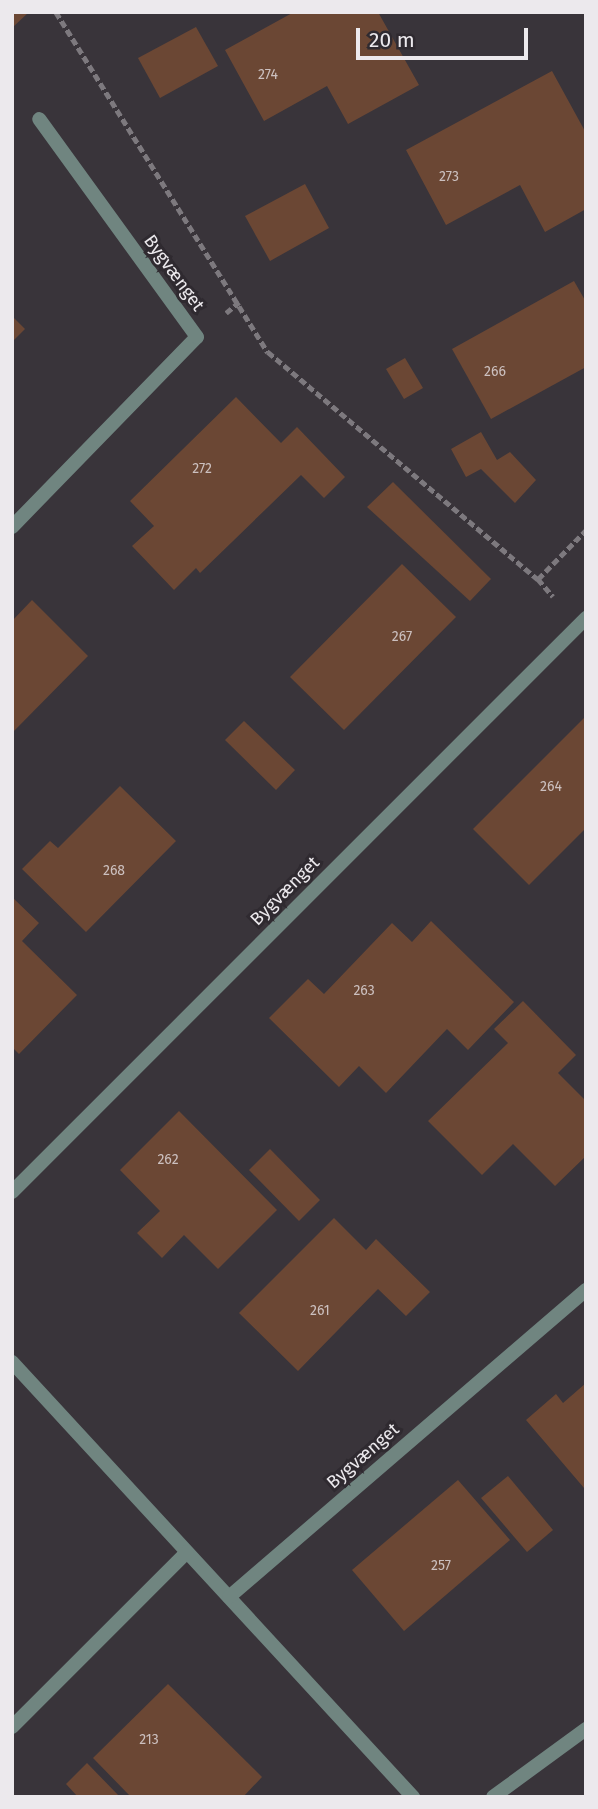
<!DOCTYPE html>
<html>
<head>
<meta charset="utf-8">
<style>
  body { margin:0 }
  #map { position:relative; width:598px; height:1809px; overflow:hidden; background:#39343a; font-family:"Fira Sans",sans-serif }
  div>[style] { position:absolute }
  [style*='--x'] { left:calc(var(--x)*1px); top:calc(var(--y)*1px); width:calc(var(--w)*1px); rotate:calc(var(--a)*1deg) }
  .building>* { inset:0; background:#6b4734 }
  .path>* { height:4.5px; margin-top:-2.25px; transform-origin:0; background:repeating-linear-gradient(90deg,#7d797e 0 7px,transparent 0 10.5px) }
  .minor>* { height:14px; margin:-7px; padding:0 7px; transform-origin:7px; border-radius:7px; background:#708580 }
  span { translate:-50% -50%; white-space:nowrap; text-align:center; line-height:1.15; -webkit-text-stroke:6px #2f2a30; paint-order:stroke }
  .number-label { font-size:14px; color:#ccc0bf }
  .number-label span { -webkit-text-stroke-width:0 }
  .street-label { font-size:18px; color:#ece9ed }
  .frame { position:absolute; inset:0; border:14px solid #ece9ed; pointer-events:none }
  .scale { position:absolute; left:356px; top:28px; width:172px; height:32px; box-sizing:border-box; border:4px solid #ece9ed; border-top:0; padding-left:9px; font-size:21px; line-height:24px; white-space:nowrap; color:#ece9ed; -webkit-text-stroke:5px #2f2a30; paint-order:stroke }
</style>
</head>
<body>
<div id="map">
  <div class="building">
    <div style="clip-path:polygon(12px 12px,29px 12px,12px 28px)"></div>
    <div style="clip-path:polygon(294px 12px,378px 12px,419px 85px,348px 124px,327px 86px,264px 121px,225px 50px)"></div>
    <div style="clip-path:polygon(196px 27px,218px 66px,160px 98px,138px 58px)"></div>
    <div style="clip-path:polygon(552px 71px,586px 133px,586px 209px,545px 232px,520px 185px,446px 225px,406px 150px)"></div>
    <div style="clip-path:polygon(305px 184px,329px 228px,270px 261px,245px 216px)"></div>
    <div style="clip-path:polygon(574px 281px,586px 302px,586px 367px,491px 419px,452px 349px)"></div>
    <div style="clip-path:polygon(12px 316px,25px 329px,12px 342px)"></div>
    <div style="clip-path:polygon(405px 358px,423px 388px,404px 399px,386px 369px)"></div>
    <div style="clip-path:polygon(236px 397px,281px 443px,297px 427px,345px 477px,324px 498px,301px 475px,200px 573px,196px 568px,174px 590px,132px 546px,154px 526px,130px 501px)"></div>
    <div style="clip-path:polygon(481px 432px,497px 460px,510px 452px,536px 480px,515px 503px,481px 469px,466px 477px,451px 449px)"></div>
    <div style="clip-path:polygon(393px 482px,491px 579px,470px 601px,367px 507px)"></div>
    <div style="clip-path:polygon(402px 564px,456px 617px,344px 730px,290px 677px)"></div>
    <div style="clip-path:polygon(32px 600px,88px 656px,12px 733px,12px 621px)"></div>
    <div style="clip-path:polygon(586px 716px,586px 828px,529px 885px,473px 829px)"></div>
    <div style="clip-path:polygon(244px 721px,295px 770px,276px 790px,225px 740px)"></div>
    <div style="clip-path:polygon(120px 786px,176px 841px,86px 932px,22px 869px,50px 841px,58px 848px)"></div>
    <div style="clip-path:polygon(12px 897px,39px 923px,22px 941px,77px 995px,19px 1054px,12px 1047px)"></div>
    <div style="clip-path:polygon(431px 921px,514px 1002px,468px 1050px,447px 1029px,386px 1093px,359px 1066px,339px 1087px,269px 1018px,308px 979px,324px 994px,392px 923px,412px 942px)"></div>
    <div style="clip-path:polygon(523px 1001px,576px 1055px,558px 1073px,586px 1101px,586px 1156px,555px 1186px,513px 1144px,482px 1175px,428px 1121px,508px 1043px,494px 1029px)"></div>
    <div style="clip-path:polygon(179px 1111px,277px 1210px,218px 1269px,184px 1235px,162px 1258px,137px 1233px,160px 1211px,120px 1170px)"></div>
    <div style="clip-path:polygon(270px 1149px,320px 1200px,299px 1221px,249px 1170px)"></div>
    <div style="clip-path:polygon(334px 1218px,366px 1250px,376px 1239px,430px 1292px,406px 1316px,378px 1289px,298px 1371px,239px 1313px)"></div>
    <div style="clip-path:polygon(586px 1383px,586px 1486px,584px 1488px,526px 1420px,556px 1394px,563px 1403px)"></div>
    <div style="clip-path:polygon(508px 1476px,553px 1530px,527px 1552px,481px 1498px)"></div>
    <div style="clip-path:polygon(458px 1480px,510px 1540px,404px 1631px,352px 1570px)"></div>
    <div style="clip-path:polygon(168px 1684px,262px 1777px,243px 1797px,131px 1797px,93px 1758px)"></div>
    <div style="clip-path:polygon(87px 1763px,120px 1797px,78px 1797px,66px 1784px)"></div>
  </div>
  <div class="path">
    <div style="--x:56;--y:12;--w:401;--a:58.1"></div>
    <div style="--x:268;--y:352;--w:353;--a:40.1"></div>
    <div style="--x:538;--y:579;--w:69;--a:-45.6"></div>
    <div style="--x:226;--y:313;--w:17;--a:-40"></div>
    <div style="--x:538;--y:579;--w:23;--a:49"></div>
  </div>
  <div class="minor">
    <div style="--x:12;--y:527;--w:265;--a:-45.8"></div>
    <div style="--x:197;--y:337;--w:269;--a:-125.9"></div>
    <div style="--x:12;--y:1192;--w:812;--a:-45"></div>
    <div style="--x:12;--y:1362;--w:592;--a:47.33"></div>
    <div style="--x:229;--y:1597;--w:471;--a:-40.7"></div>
    <div style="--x:12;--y:1727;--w:247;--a:-45"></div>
    <div style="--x:493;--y:1797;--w:115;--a:-36.2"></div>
  </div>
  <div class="number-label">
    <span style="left:268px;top:75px">274</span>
    <span style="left:449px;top:177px">273</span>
    <span style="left:495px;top:372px">266</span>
    <span style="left:202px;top:469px">272</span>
    <span style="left:402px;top:637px">267</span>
    <span style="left:551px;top:787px">264</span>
    <span style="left:114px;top:871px">268</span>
    <span style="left:364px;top:991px">263</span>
    <span style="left:168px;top:1160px">262</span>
    <span style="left:320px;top:1311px">261</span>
    <span style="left:441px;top:1566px">257</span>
    <span style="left:149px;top:1740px">213</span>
  </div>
  <div class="street-label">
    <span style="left:174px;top:273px;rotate:54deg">Bygvænget</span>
    <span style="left:285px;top:891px;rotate:-45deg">Bygvænget</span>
    <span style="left:363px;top:1456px;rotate:-41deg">Bygvænget</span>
  </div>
  <div class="frame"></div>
  <div class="scale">20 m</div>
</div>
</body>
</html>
